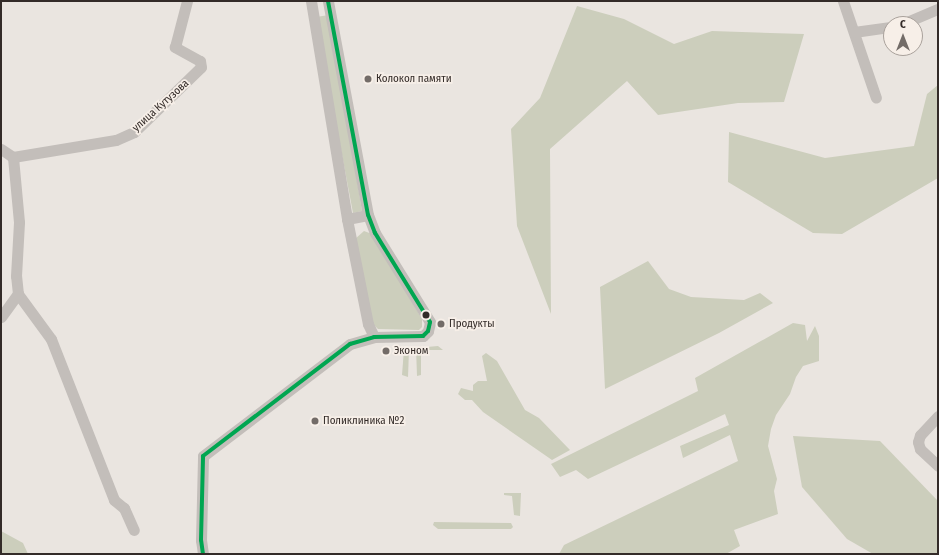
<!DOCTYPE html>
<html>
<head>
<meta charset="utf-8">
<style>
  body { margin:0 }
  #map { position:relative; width:939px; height:555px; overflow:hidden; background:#eae5e0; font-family:"Fira Sans Condensed",sans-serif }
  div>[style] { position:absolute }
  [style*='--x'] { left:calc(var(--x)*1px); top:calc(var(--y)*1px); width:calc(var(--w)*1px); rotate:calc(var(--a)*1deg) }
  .green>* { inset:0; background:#cccebc }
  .minor>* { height:11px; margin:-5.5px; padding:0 5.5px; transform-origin:5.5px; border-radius:5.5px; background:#c3beba }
  .bus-1>* { height:4px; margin:-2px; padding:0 2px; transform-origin:2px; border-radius:2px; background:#00a651 }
  .dots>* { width:11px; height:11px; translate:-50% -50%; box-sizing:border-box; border:2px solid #f7efe8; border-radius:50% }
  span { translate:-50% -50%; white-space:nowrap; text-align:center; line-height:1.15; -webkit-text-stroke:3.5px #f7efe8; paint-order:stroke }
  .poi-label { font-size:11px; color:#332b28 }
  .left { translate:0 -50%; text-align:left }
  .street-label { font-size:11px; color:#332b28 }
  .frame { position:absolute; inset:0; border:2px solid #332b28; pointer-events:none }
  .north { position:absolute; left:883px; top:16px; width:40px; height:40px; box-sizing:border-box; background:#f7efe8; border:1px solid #a9a19b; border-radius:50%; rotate:0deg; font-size:11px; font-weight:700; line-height:16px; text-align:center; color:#332b28 }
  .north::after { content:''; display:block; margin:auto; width:14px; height:18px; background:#736c68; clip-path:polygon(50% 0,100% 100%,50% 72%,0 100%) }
</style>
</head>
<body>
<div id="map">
  <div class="green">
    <div style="clip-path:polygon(577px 6px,624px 19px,674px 44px,712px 31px,804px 34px,784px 102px,738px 103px,658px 115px,627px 81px,550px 149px,551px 314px,517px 226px,511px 129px,540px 98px)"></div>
    <div style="clip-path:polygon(329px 15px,362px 211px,353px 213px,316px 17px)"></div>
    <div style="clip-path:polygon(938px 85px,938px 178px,842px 234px,813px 233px,728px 182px,729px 132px,825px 158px,914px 146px,927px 94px)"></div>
    <div style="clip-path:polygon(364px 231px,372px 234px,422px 319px,422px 327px,419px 330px,378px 329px,373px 324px,355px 239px)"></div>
    <div style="clip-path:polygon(648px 261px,669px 289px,691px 297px,744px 300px,760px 293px,773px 303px,719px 333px,605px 389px,600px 287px)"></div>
    <div style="clip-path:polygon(793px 323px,805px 325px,807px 341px,815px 326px,819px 336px,819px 361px,803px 366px,796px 377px,790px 394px,776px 415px,771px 429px,768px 446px,777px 479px,774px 491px,778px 514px,734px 530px,740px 546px,726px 554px,559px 554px,564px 545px,738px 461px,730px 435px,683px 458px,680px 446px,729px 425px,725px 414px,588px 479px,576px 470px,560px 477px,551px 464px,698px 391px,695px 378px)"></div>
    <div style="clip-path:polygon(438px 346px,443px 350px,421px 350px,421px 375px,417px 376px,416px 348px)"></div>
    <div style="clip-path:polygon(404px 349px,409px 350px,408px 377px,402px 375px)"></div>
    <div style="clip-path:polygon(486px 353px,497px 361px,525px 410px,539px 418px,570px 450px,552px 460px,483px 412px,472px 400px,465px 400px,458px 394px,461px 388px,473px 391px,473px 385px,478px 381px,487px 381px,482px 356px)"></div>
    <div style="clip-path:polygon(793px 436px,880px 441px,938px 501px,938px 554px,873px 554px,847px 539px,802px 487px)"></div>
    <div style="clip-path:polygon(504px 493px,521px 493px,520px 516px,514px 515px,512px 496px,504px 495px)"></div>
    <div style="clip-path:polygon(434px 522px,511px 523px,513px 527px,511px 529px,438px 529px,433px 525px)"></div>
    <div style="clip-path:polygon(1px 531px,23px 543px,28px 554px,1px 554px)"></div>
  </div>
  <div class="minor">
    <div style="--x:311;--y:1;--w:221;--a:80.6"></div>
    <div style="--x:347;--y:219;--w:107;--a:78.7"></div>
    <div style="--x:368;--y:324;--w:14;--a:65"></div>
    <div style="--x:843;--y:1;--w:102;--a:71.2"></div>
    <div style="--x:902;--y:24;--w:39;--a:-23"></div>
    <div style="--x:854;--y:32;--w:37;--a:-8"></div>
    <div style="--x:1;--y:149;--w:14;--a:34"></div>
    <div style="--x:13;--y:157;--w:104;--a:-9.4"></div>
    <div style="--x:116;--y:140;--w:20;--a:-24"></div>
    <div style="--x:134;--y:132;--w:93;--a:-44.1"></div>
    <div style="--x:201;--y:67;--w:6;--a:-99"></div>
    <div style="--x:200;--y:61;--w:29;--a:-151"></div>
    <div style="--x:175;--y:47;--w:48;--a:-75.4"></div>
    <div style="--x:347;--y:219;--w:21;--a:-11"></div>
    <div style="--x:18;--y:294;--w:56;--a:53.7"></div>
    <div style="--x:51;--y:339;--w:173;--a:68.6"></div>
    <div style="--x:114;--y:500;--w:13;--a:39"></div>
    <div style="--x:124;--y:508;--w:24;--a:66"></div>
    <div style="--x:1;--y:317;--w:29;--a:-54"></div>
    <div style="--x:18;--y:294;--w:18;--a:-96"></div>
    <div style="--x:16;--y:276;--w:54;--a:-86.8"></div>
    <div style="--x:19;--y:222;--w:65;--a:-95.3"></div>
    <div style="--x:938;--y:416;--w:26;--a:133"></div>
    <div style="--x:920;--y:435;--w:7;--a:106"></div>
    <div style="--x:918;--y:442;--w:7;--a:74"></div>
    <div style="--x:920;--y:449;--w:25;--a:43"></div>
    <div style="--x:203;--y:554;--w:14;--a:-98"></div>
    <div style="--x:201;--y:540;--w:84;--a:-88.6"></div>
    <div style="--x:203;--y:456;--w:185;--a:-37.3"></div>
    <div style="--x:350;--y:344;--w:25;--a:-16"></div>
    <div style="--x:374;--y:337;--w:49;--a:-1.2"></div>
    <div style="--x:423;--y:336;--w:7;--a:-45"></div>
    <div style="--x:428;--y:331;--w:9;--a:-77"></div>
    <div style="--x:430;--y:322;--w:105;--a:-121.7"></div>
    <div style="--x:375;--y:233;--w:19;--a:-111"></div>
    <div style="--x:368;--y:215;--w:218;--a:-100.6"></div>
  </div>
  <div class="bus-1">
    <div style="--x:203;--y:554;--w:14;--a:-98"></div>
    <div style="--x:201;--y:540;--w:84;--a:-88.6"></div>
    <div style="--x:203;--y:456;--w:185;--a:-37.3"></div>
    <div style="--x:350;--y:344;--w:25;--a:-16"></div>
    <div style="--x:374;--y:337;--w:49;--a:-1.2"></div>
    <div style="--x:423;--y:336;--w:7;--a:-45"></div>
    <div style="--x:428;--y:331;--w:9;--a:-77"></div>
    <div style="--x:430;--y:322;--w:105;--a:-121.7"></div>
    <div style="--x:375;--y:233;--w:19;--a:-111"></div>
    <div style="--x:368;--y:215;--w:218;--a:-100.6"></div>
  </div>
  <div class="dots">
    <div style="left:368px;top:79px;background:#736c68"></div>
    <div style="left:426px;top:315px;background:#332b28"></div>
    <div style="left:441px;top:324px;background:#736c68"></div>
    <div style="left:386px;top:351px;background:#736c68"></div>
    <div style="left:315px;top:421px;background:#736c68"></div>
  </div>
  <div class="poi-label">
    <span class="left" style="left:376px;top:79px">Колокол памяти</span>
    <span class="left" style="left:449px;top:324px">Продукты</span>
    <span class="left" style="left:394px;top:351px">Эконом</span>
    <span class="left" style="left:323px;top:421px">Поликлиника №2</span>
  </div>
  <div class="street-label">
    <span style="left:161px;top:106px;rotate:-42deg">улица Кутузова</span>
  </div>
  <div class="frame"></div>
  <div class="north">С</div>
</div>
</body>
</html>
